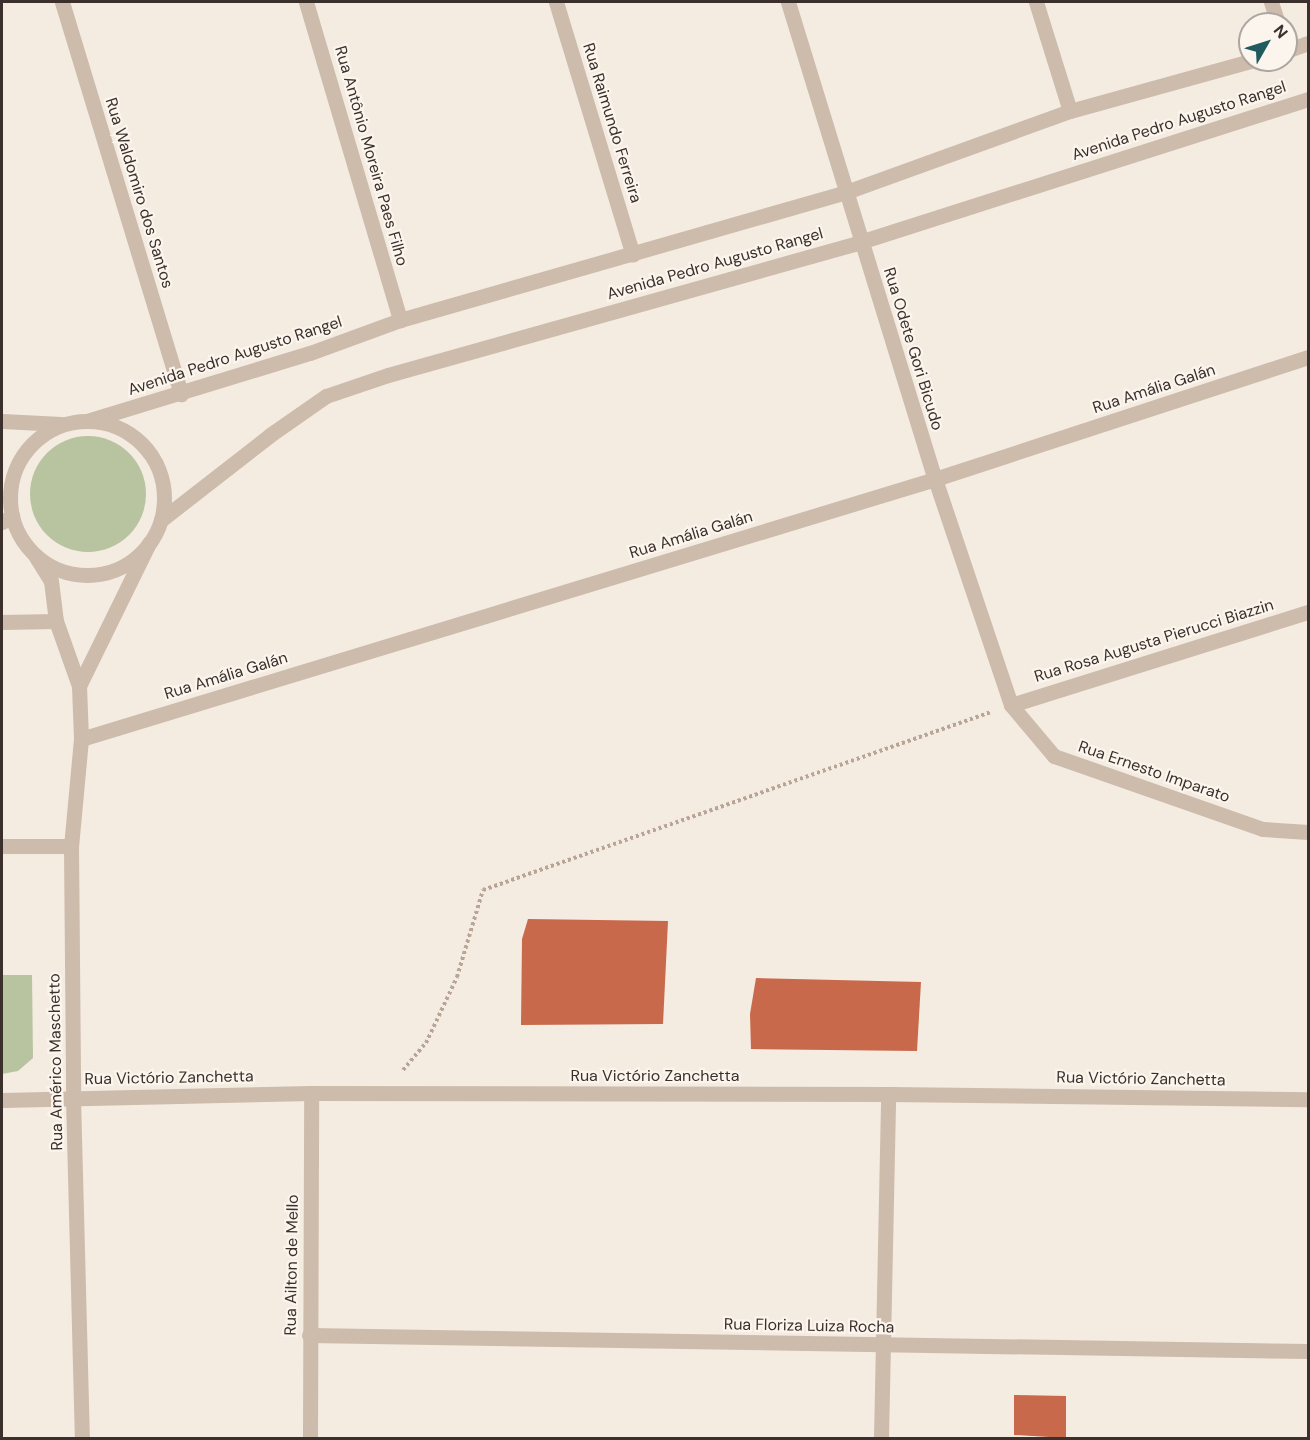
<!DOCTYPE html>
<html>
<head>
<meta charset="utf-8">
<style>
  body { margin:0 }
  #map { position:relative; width:1310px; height:1440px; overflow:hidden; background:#f4ebe1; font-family:"DM Sans",sans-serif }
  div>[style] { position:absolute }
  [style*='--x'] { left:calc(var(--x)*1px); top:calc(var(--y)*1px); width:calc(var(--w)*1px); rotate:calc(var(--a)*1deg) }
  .green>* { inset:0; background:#b8c4a0 }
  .round { border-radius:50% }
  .building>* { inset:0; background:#c8694b }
  .path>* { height:4px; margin-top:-2px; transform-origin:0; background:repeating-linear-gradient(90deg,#b9a596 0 3px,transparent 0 6px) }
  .minor>* { height:15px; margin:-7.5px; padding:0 7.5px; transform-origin:7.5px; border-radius:7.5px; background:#cdbbac }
  .tertiary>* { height:15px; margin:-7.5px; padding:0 7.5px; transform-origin:7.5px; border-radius:7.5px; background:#cdbbac }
  .tertiary>.ring { margin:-7.5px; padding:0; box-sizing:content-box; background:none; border:15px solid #cdbbac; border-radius:50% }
  span { translate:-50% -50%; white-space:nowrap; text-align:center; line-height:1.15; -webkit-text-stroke:4.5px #fbf5ee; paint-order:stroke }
  .street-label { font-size:16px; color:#3b302b }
  .frame { position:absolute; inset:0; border:3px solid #3b302b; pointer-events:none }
  .north { position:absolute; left:1238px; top:12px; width:60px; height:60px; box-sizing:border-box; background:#fbf5ee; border:2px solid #aea6a0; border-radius:50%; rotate:51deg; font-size:16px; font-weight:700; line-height:24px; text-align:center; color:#3b302b }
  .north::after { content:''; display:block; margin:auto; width:21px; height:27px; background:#1f5a5e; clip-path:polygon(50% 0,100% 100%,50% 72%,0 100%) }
</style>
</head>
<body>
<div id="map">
  <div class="green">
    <div class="round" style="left:30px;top:436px;width:116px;height:116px"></div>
    <div style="clip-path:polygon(2px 975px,32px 975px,33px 1058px,18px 1071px,2px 1074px)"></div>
  </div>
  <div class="building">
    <div style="clip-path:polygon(528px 919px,668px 921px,663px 1024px,521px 1025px,522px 939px)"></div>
    <div style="clip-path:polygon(756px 978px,921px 982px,917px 1051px,751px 1049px,750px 1014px)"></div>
    <div style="clip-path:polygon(1014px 1395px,1066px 1396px,1066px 1438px,1014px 1435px)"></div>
  </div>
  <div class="path">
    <div style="--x:403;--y:1070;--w:35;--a:-50"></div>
    <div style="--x:426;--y:1043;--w:73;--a:-64.8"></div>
    <div style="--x:457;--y:977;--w:91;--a:-73.4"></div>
    <div style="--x:483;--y:890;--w:538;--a:-19.31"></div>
  </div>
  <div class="minor">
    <div style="--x:62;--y:2;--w:410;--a:73.1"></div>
    <div style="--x:306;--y:2;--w:332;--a:73.5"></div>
    <div style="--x:556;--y:2;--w:264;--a:73.1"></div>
    <div style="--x:788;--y:2;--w:499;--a:72.9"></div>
    <div style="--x:935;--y:479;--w:238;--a:71.4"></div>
    <div style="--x:1011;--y:705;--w:67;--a:49.9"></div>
    <div style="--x:1054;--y:756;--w:221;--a:19.3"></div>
    <div style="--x:1263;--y:829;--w:45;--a:3.8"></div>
    <div style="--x:1036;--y:2;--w:114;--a:72.7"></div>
    <div style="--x:1271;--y:2;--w:23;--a:72"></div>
    <div style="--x:2;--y:522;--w:12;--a:-31"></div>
    <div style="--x:36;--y:557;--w:28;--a:58"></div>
    <div style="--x:51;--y:581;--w:40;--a:82.9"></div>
    <div style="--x:56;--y:621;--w:69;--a:70.5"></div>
    <div style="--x:79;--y:686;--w:53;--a:87.8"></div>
    <div style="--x:81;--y:739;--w:107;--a:95.3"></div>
    <div style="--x:71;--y:846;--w:252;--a:89.5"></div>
    <div style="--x:73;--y:1098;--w:340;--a:88.5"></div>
    <div style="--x:2;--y:622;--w:54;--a:-1.1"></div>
    <div style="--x:79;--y:686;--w:159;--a:-63.9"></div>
    <div style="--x:1011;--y:705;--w:311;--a:-17.4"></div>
    <div style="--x:81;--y:739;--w:893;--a:-16.93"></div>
    <div style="--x:935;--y:479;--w:392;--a:-18.1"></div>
    <div style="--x:2;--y:846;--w:69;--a:0"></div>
    <div style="--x:2;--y:1100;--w:309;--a:-1.3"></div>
    <div style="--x:311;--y:1093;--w:577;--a:0.1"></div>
    <div style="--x:888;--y:1094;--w:420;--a:0.7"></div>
    <div style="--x:309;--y:1335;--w:999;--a:0.92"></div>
    <div style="--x:310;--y:1438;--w:345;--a:-89.8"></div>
    <div style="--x:881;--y:1438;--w:344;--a:-88.8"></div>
  </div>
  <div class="tertiary">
    <div style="--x:1286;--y:51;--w:23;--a:-20"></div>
    <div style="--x:2;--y:421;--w:59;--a:2.9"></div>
    <div style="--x:87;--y:421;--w:233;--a:-17"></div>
    <div style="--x:310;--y:353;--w:96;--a:-20.1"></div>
    <div style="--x:400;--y:320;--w:464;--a:-16"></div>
    <div style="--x:846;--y:192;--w:238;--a:-19.9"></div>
    <div style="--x:1070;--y:111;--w:191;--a:-15.5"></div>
    <div class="ring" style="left:10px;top:421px;width:139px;height:139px"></div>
    <div style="--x:161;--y:520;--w:138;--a:-37.9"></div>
    <div style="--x:270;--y:435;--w:68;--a:-34.9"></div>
    <div style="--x:326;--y:396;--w:65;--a:-18.7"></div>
    <div style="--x:388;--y:375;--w:490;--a:-15.7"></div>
    <div style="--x:860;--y:242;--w:470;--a:-17.7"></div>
  </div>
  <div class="street-label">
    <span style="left:1179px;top:121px;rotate:-18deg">Avenida Pedro Augusto Rangel</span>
    <span style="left:612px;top:123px;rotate:73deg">Rua Raimundo Ferreira</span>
    <span style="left:371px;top:156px;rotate:74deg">Rua Antônio Moreira Paes Filho</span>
    <span style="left:139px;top:193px;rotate:73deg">Rua Waldomiro dos Santos</span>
    <span style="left:715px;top:264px;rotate:-16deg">Avenida Pedro Augusto Rangel</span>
    <span style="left:913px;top:349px;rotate:73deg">Rua Odete Gori Bicudo</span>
    <span style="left:235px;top:356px;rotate:-18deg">Avenida Pedro Augusto Rangel</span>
    <span style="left:1154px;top:389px;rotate:-18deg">Rua Amália Galán</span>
    <span style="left:691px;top:535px;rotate:-17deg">Rua Amália Galán</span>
    <span style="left:1154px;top:641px;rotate:-17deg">Rua Rosa Augusta Pierucci Biazzin</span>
    <span style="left:226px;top:676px;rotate:-17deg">Rua Amália Galán</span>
    <span style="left:1154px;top:772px;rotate:19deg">Rua Ernesto Imparato</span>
    <span style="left:56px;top:1062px;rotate:-91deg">Rua Américo Maschetto</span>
    <span style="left:655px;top:1076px">Rua Victório Zanchetta</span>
    <span style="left:169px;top:1078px;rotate:-1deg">Rua Victório Zanchetta</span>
    <span style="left:1141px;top:1079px;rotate:1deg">Rua Victório Zanchetta</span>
    <span style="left:292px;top:1265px;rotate:-89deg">Rua Ailton de Mello</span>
    <span style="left:809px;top:1326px;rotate:1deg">Rua Floriza Luiza Rocha</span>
  </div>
  <div class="frame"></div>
  <div class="north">N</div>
</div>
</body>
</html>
